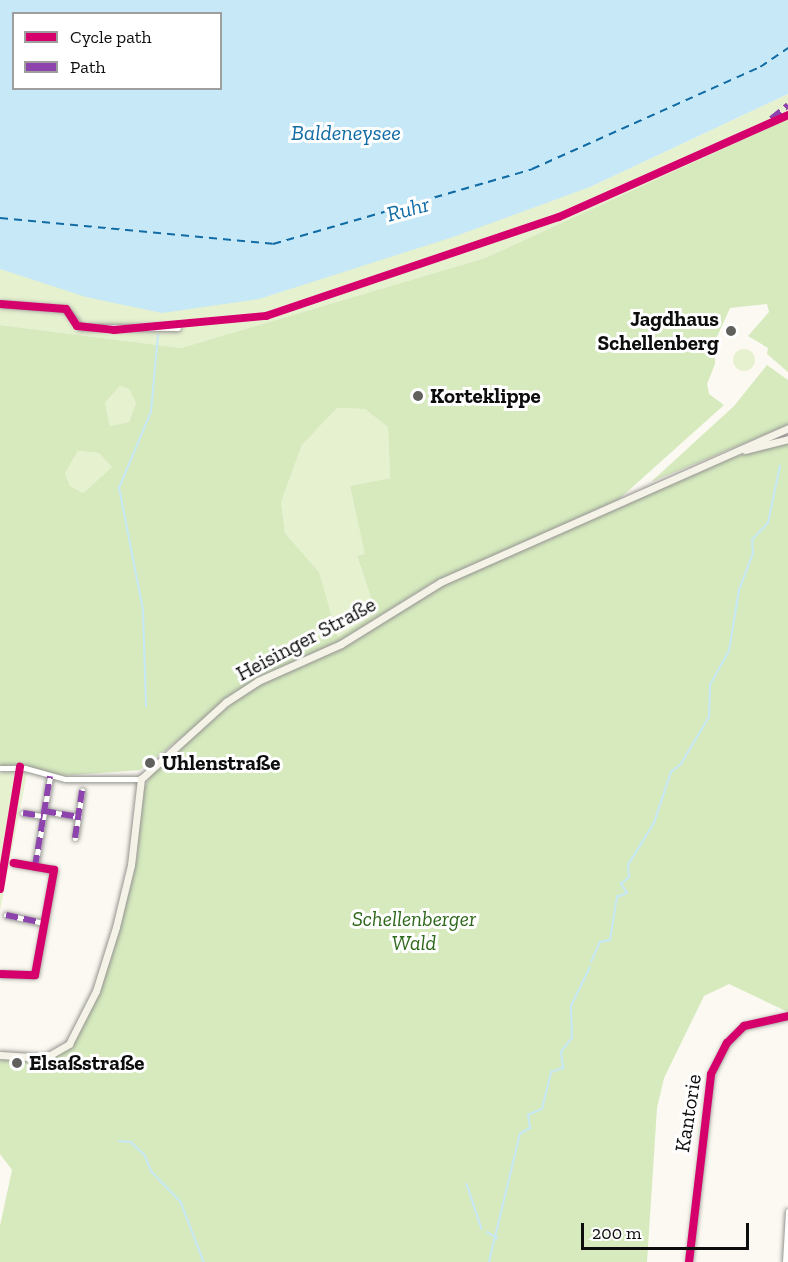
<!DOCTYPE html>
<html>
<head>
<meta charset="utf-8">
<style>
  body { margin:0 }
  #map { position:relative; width:788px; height:1262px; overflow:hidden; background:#fbf9f1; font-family:"Zilla Slab",serif }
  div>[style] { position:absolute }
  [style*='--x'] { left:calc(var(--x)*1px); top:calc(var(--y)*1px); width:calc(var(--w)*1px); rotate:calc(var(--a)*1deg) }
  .green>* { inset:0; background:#e6f1d0 }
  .round { border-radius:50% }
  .forest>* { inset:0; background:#d6eabe }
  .water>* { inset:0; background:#c6e8f7 }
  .stream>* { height:1.5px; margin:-0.75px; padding:0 0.75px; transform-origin:0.75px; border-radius:0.75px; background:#c6e8f7 }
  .ferry>* { height:1.5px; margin-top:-0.75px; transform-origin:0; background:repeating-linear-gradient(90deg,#116ca5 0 8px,transparent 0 14px) }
  .roads { filter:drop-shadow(0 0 2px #949390) drop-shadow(0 0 2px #949390) }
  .minor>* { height:5px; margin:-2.5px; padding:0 2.5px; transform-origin:2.5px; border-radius:2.5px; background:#fefefd }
  .secondary>* { height:7px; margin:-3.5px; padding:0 3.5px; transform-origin:3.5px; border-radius:3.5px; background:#f5f3e8 }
  .quiet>* { height:6px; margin-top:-3px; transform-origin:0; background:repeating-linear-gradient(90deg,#8e44ad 0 12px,transparent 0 18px) }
  .cycleway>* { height:8px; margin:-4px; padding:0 4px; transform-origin:4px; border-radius:4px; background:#d6006c }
  .dots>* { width:16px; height:16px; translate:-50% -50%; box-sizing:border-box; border:3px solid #fff; border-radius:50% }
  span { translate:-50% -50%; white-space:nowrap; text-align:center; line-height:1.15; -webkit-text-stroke:6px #fff; paint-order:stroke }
  .poi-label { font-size:21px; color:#0d0d0d; font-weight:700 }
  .right { translate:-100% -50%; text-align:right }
  .left { translate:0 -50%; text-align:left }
  .street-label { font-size:21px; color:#0d0d0d }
  .park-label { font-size:21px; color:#2e681a; font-style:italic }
  .water-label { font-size:22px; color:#116ca5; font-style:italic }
  .legend { position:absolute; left:12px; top:12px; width:210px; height:78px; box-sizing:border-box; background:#fff; border:2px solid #9e9e9e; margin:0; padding:8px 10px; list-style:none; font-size:18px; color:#0d0d0d }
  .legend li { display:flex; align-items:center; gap:12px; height:30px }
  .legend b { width:30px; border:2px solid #9e9e9e }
  .scale { position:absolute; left:581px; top:1223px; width:168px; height:27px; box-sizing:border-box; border:3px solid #0d0d0d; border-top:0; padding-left:8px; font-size:18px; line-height:21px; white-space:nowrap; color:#0d0d0d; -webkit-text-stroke:4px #fff; paint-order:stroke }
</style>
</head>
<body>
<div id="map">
  <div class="green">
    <div style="clip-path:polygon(788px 94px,788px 119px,485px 258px,181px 348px,0 325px,0 269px,259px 299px,590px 187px)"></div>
    <div class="round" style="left:733px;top:349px;width:22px;height:22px"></div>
    <div style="clip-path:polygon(120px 386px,129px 389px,136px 403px,129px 422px,110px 426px,105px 403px)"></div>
    <div style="clip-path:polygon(337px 408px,365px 409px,388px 426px,390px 478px,350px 486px,366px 554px,357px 557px,376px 613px,338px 637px,319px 572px,285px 533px,281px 502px,302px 445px)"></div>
    <div style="clip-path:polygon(78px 451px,99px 453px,112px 467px,83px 493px,70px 486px,65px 473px)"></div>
    <div style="clip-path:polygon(18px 771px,27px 773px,0 911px,0 773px)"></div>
  </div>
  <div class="forest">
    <div style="clip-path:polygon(evenodd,788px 119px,788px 372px,767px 354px,768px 348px,748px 336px,769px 312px,767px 304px,730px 308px,715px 341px,715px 364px,707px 384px,709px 394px,724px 405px,618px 500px,432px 583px,338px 642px,258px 677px,140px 770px,60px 776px,23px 765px,0 766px,0 325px,181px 348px,485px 258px,788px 119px,120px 386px,129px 389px,136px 403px,129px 422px,110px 426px,105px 403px,120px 386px,788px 119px,337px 408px,365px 409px,388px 427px,390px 478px,350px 486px,365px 554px,357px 556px,376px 613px,338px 637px,319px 572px,285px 533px,281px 502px,302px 445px,337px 408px,788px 119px,78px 451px,99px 453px,112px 467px,83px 493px,70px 486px,65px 473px,78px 451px)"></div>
    <div style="clip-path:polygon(767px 365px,788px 380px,788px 425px,651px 482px,734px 406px)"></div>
    <div style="clip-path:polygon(788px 442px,788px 1012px,729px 984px,704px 996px,664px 1078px,657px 1108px,647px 1262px,0 1262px,0 1226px,12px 1170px,0 1154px,0 1055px,54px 1056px,77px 1030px,119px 926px,137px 857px,142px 792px,151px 775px,249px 688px,341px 647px,445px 583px,730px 458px)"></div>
  </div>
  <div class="water">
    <div style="clip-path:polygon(evenodd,0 0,788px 0,788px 94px,590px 187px,453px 237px,259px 299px,162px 313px,86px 297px,0 269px,0 0,14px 14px,220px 14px,220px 88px,14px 88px,14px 14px)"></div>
  </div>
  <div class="stream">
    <div style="--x:146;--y:707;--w:97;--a:-91.8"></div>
    <div style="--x:143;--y:610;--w:124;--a:-101.1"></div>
    <div style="--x:119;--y:488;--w:82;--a:-67.2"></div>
    <div style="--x:151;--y:412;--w:77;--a:-84.8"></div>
    <div style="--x:591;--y:962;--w:22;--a:-66"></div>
    <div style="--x:600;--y:942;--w:10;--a:-11"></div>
    <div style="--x:610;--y:940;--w:44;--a:-80.8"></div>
    <div style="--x:617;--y:897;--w:11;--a:-22"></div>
    <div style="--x:627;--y:893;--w:11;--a:-124"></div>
    <div style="--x:621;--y:884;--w:11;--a:-41"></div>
    <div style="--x:629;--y:877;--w:12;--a:-95"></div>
    <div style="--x:628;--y:865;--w:49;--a:-58.2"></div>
    <div style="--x:654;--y:823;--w:54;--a:-71.6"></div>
    <div style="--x:671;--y:772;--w:13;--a:-39"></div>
    <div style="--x:681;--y:764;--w:55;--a:-59.2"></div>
    <div style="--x:709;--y:717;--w:32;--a:-88"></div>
    <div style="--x:710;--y:685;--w:39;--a:-61"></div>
    <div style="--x:729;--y:651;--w:62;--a:-80.7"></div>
    <div style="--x:739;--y:590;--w:39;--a:-69"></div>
    <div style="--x:753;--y:554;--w:14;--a:-94"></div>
    <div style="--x:752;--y:540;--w:23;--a:-47"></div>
    <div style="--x:768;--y:523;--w:58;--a:-78.1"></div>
    <div style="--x:119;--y:1141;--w:12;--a:5"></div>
    <div style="--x:131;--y:1142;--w:19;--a:43"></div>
    <div style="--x:145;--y:1155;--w:18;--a:68"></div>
    <div style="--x:152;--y:1172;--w:42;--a:46"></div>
    <div style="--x:181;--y:1202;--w:64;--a:69"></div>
    <div style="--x:467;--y:1184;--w:47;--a:71.6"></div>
    <div style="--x:487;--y:1232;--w:12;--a:31"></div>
    <div style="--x:489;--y:1262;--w:132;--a:-76.4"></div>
    <div style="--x:520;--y:1134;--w:12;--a:-31"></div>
    <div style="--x:530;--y:1128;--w:13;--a:-99"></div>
    <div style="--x:528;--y:1115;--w:15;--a:-23"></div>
    <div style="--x:542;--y:1109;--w:38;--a:-76"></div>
    <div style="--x:551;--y:1072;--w:13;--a:-18"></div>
    <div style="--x:563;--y:1068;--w:16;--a:-97"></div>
    <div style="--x:561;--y:1052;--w:18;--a:-52"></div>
    <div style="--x:572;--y:1038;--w:32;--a:-92"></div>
    <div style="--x:571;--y:1006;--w:43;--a:-64"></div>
  </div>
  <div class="ferry">
    <div style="--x:0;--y:218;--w:274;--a:5.4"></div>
    <div style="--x:273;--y:244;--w:270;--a:-16.1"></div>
    <div style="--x:532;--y:169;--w:250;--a:-24.1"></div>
    <div style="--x:760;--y:67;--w:34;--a:-34"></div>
  </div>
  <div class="roads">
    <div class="minor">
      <div style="--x:0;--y:304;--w:66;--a:4.3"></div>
      <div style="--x:66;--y:309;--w:23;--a:52"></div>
      <div style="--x:80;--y:327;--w:98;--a:0.6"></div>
      <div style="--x:0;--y:768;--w:25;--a:0"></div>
      <div style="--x:25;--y:768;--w:41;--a:15.4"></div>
      <div style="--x:65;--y:779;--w:76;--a:0"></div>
      <div style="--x:44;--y:811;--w:35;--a:10"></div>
      <div style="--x:23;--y:813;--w:20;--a:9"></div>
      <div style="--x:75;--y:838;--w:48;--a:-81.5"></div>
      <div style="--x:35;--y:867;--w:92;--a:-80.6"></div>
      <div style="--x:6;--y:915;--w:39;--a:12"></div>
      <div style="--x:0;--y:974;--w:35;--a:2"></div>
      <div style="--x:35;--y:975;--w:107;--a:-79.7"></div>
      <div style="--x:54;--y:870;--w:41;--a:-170.1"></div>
      <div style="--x:689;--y:1262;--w:189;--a:-83.3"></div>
      <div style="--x:711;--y:1074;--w:35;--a:-63"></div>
      <div style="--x:727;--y:1043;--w:24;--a:-45"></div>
      <div style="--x:744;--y:1026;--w:45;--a:-12.8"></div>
      <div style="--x:785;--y:1262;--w:51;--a:-86.6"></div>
    </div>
    <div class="secondary">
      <div style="--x:745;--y:450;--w:44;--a:-14.3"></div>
      <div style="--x:0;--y:1055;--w:45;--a:3.8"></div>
      <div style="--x:45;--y:1058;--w:28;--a:-30"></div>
      <div style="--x:69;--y:1044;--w:59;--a:-63"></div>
      <div style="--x:96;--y:991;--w:67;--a:-72.6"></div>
      <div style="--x:116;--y:927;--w:64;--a:-76.4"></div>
      <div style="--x:131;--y:865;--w:87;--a:-83.4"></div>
      <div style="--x:141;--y:779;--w:115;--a:-42.2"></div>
      <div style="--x:226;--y:702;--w:38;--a:-33"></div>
      <div style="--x:258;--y:681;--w:91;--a:-24"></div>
      <div style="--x:341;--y:644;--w:118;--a:-31.8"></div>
      <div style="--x:441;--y:582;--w:380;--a:-23.9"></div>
    </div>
  </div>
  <div class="quiet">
    <div style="--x:771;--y:119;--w:22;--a:-39"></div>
    <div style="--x:44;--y:811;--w:35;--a:10"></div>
    <div style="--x:23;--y:813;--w:20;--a:9"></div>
    <div style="--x:75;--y:838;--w:48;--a:-81.5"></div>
    <div style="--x:35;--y:867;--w:92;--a:-80.6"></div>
    <div style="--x:6;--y:915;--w:39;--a:12"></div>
  </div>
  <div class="cycleway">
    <div style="--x:0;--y:304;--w:66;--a:4.3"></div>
    <div style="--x:66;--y:309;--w:20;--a:57"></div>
    <div style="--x:77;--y:326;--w:37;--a:6"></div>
    <div style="--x:114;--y:330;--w:153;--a:-5.3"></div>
    <div style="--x:266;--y:316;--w:309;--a:-18.7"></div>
    <div style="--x:559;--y:217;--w:251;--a:-24"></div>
    <div style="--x:0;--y:889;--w:124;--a:-80.7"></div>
    <div style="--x:0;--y:974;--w:35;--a:2"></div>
    <div style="--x:35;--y:975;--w:107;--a:-79.7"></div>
    <div style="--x:54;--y:870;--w:41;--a:-170.1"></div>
    <div style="--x:689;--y:1262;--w:189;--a:-83.3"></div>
    <div style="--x:711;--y:1074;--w:35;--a:-63"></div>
    <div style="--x:727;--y:1043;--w:24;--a:-45"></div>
    <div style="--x:744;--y:1026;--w:45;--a:-12.8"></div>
  </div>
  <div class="dots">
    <div style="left:731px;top:331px;background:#60605d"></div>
    <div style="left:418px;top:396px;background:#60605d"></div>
    <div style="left:150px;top:763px;background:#60605d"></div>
    <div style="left:17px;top:1063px;background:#60605d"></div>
  </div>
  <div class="poi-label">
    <span class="right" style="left:719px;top:331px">Jagdhaus<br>Schellenberg</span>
    <span class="left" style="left:430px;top:396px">Korteklippe</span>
    <span class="left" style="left:162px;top:763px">Uhlenstraße</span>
    <span class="left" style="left:29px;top:1063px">Elsaßstraße</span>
  </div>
  <div class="street-label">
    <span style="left:306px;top:639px;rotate:-28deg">Heisinger Straße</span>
    <span style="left:688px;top:1113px;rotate:-81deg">Kantorie</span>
  </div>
  <div class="park-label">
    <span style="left:414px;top:931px">Schellenberger<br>Wald</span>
  </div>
  <div class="water-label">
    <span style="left:346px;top:133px">Baldeneysee</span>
    <span style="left:408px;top:209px;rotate:-15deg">Ruhr</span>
  </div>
  <ul class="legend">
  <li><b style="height:8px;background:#d6006c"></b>Cycle path</li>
  <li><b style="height:8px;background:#8e44ad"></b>Path</li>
  </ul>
  <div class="scale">200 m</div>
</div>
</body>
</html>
